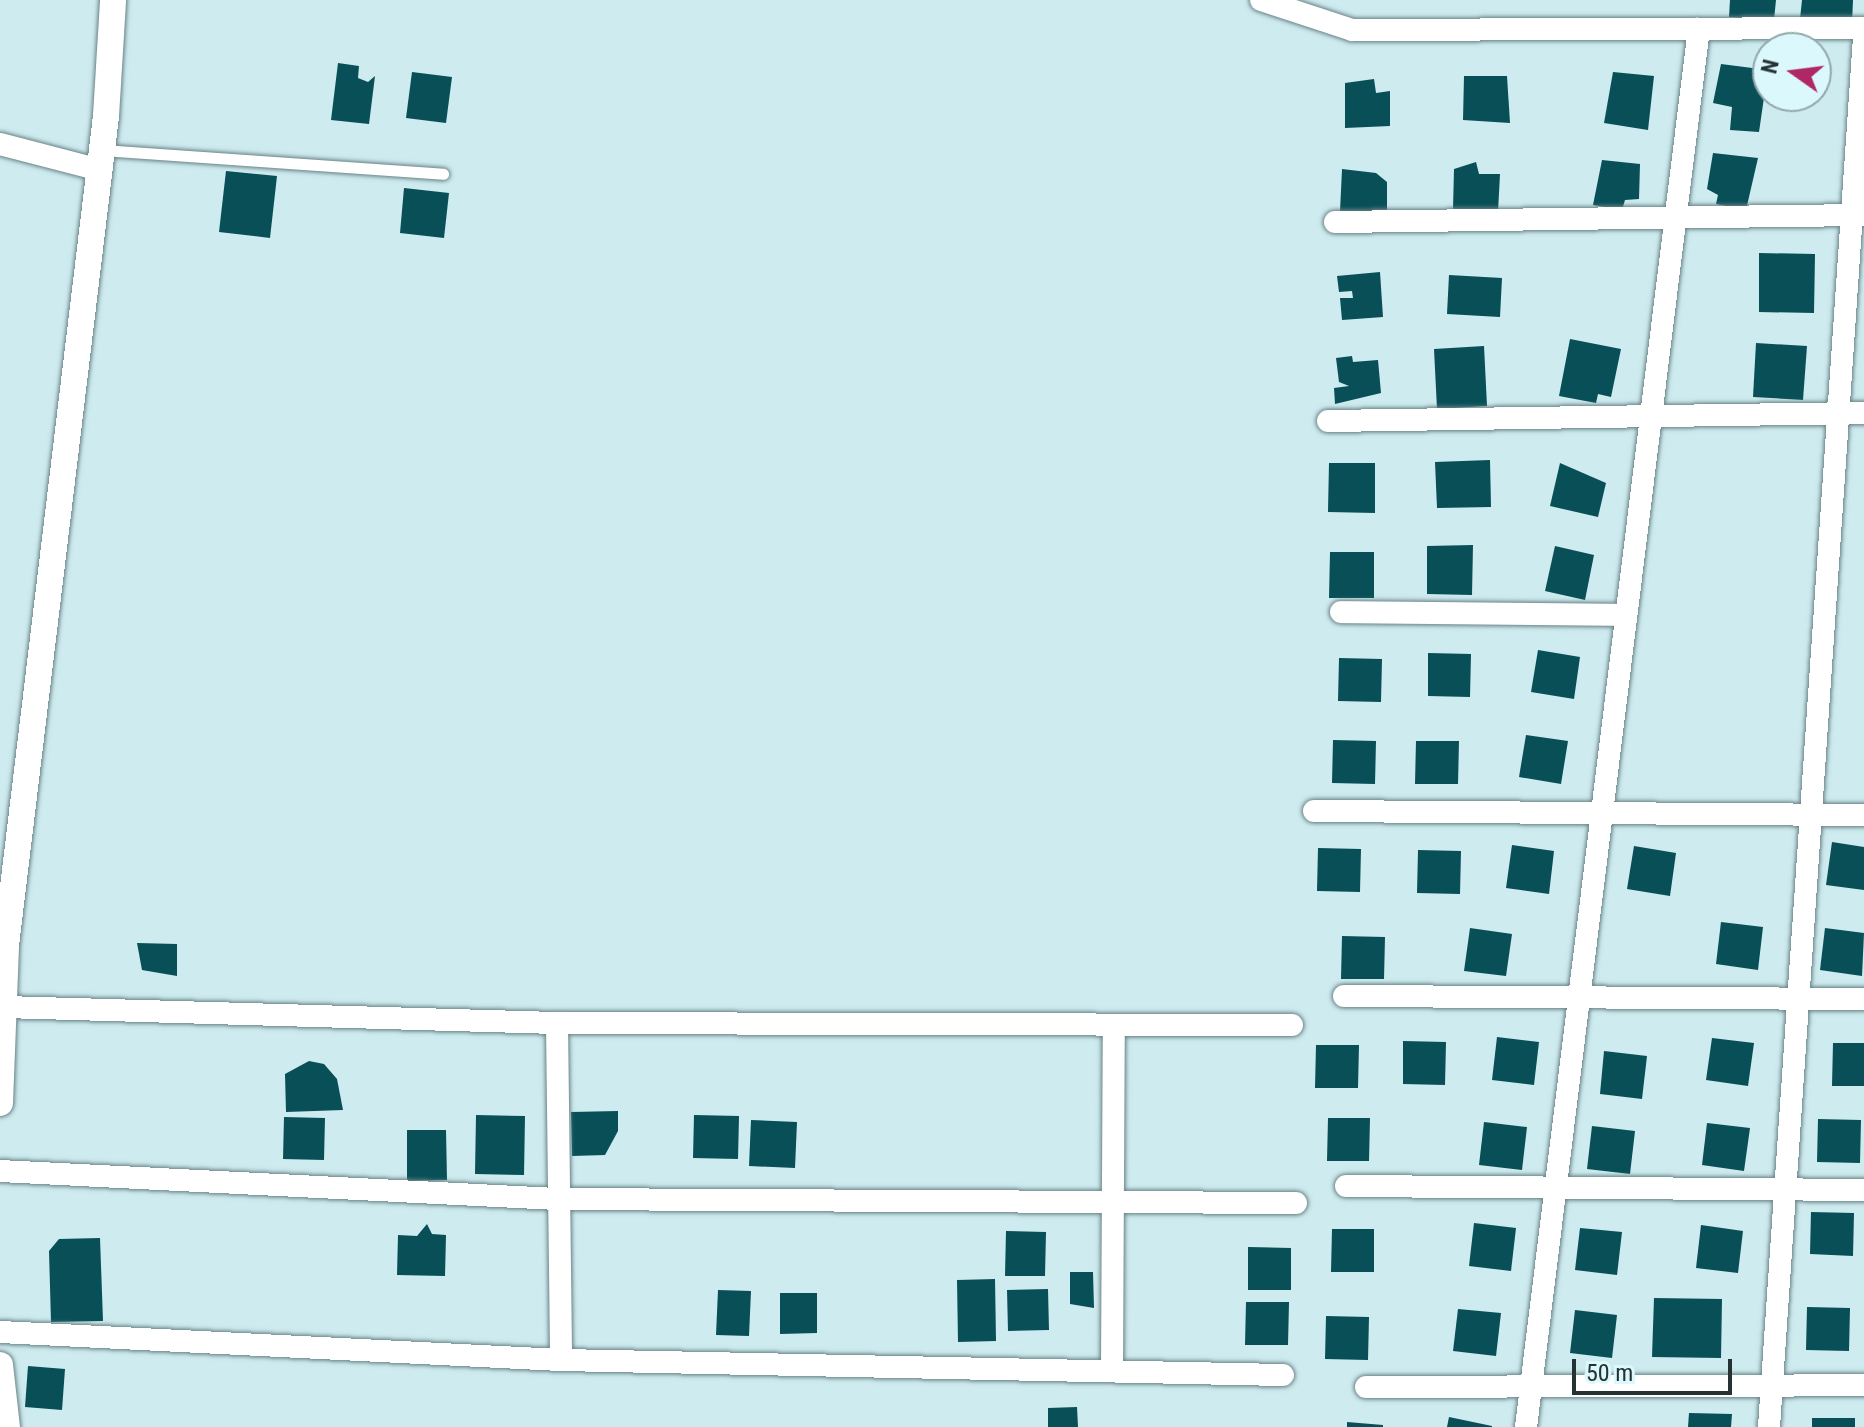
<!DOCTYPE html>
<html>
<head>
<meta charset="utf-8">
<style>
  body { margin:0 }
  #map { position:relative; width:1864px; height:1427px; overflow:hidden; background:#ceebef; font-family:"Roboto Condensed",sans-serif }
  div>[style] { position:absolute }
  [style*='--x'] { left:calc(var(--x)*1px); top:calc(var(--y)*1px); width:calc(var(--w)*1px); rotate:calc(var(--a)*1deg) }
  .building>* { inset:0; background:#084f57 }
  .roads { filter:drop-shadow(0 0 2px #698387) drop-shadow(0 0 2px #698387) }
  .service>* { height:11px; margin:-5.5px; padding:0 5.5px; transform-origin:5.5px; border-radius:5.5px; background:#fff }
  .minor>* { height:22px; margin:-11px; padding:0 11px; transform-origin:11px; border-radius:11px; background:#fff }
  .tertiary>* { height:26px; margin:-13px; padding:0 13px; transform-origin:13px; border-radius:13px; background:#fff }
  span { translate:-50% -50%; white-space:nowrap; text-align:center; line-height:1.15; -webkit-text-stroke:8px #dbf8fc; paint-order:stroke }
  .north { position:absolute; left:1752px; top:32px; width:80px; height:80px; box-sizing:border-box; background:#dbf8fc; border:2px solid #93a8ac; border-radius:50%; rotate:284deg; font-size:22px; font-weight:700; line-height:32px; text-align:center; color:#263133 }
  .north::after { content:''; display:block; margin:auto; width:28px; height:36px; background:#b02768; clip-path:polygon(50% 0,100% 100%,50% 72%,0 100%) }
  .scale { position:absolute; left:1572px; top:1359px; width:160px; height:36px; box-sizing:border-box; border:4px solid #263133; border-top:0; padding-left:10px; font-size:24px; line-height:28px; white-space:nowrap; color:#263133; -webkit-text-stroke:6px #dbf8fc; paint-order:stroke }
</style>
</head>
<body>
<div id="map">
  <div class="building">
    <div style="clip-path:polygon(1730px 0,1776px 0,1774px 20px,1729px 17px)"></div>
    <div style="clip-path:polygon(1802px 0,1853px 0,1852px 23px,1800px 19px)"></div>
    <div style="clip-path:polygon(338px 63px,359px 66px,358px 78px,368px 82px,375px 76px,369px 124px,331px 120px)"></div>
    <div style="clip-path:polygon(1721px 64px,1768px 70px,1759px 132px,1730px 130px,1732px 107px,1713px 103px)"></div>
    <div style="clip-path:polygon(412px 72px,452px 77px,446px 123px,406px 118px)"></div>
    <div style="clip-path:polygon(1613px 72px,1654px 76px,1648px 130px,1604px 123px)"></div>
    <div style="clip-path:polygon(1464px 76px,1507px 76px,1510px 123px,1463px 120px)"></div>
    <div style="clip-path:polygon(1374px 79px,1376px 93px,1390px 91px,1390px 126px,1345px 128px,1345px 83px)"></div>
    <div style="clip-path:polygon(1713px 153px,1758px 158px,1746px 210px,1716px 204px,1718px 195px,1707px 189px)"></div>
    <div style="clip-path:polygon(1602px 160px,1640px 164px,1639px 199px,1625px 200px,1622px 210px,1593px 205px)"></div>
    <div style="clip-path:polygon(1476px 162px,1479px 174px,1500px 174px,1498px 212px,1453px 209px,1454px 169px)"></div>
    <div style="clip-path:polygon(1342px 169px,1376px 173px,1387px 182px,1387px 215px,1340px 212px)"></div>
    <div style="clip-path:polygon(226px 171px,277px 176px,270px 238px,219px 232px)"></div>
    <div style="clip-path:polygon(404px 188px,449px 193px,444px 238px,400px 233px)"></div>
    <div style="clip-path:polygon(1759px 253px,1815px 254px,1814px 313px,1759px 312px)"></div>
    <div style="clip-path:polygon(1380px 272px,1383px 317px,1342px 320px,1340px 298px,1353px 298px,1352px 291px,1339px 292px,1337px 276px)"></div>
    <div style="clip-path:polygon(1449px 275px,1502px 278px,1500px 317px,1447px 314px)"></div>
    <div style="clip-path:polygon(1570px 339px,1621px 349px,1611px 397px,1598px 394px,1596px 403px,1559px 396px)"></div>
    <div style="clip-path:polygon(1756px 343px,1807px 346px,1803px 400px,1753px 397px)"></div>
    <div style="clip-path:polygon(1484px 346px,1487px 406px,1437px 409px,1434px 349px)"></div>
    <div style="clip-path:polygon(1352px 356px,1353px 362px,1378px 360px,1381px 393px,1335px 404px,1334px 388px,1349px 386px,1339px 382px,1336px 358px)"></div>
    <div style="clip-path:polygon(1490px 460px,1491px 507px,1437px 508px,1435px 462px)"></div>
    <div style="clip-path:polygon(1329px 463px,1375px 463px,1375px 513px,1328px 512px)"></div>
    <div style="clip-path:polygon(1560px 463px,1606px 483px,1598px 517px,1550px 506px)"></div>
    <div style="clip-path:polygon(1473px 545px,1472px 595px,1427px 594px,1427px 546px)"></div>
    <div style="clip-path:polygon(1555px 546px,1594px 555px,1585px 600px,1545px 591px)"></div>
    <div style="clip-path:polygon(1330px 552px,1374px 552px,1374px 598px,1329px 598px)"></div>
    <div style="clip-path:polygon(1538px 650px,1580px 657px,1574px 699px,1531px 692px)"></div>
    <div style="clip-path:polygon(1428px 653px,1471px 654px,1470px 697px,1428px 696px)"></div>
    <div style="clip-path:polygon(1339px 658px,1382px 659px,1381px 702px,1338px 701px)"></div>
    <div style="clip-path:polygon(1526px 735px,1568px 741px,1561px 784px,1519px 777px)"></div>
    <div style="clip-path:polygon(1333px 740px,1376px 741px,1375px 784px,1332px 783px)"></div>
    <div style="clip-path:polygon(1416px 741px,1459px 741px,1458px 784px,1415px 784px)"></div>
    <div style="clip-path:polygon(1832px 842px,1864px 847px,1864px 890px,1826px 885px)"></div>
    <div style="clip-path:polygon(1512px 845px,1554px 851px,1549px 894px,1506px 888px)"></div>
    <div style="clip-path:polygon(1634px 846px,1676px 853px,1670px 896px,1627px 889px)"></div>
    <div style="clip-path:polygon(1318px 848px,1361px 849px,1360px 892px,1317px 891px)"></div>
    <div style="clip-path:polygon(1418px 850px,1461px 851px,1460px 894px,1417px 893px)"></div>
    <div style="clip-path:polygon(1721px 922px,1763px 927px,1758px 970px,1716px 964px)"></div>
    <div style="clip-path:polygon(1470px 928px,1512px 934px,1506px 976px,1464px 971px)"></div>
    <div style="clip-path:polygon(1825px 928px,1864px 933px,1862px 976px,1820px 970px)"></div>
    <div style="clip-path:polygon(1342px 936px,1385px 937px,1384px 979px,1341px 979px)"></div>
    <div style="clip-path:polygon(137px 943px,177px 944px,177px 976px,142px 970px)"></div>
    <div style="clip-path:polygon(1497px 1037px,1539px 1042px,1534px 1085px,1492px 1080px)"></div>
    <div style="clip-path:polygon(1712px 1038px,1754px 1043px,1748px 1086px,1706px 1080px)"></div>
    <div style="clip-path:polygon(1403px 1041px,1446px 1042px,1445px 1085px,1403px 1084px)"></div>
    <div style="clip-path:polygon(1833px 1043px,1864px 1043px,1864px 1086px,1832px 1086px)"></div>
    <div style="clip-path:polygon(1316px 1045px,1359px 1045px,1358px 1088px,1315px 1088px)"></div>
    <div style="clip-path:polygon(1604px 1051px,1647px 1056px,1642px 1099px,1600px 1094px)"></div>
    <div style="clip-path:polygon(309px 1061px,324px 1064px,337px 1079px,343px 1110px,286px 1112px,285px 1074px)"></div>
    <div style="clip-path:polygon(618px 1111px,618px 1131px,605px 1155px,572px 1156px,571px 1112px)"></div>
    <div style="clip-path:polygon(476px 1115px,525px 1116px,524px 1175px,475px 1174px)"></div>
    <div style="clip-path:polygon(694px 1115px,739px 1116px,738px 1159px,693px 1158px)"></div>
    <div style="clip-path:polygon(284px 1117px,325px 1118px,324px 1160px,283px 1159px)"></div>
    <div style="clip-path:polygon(1328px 1118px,1370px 1118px,1369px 1161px,1327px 1161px)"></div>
    <div style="clip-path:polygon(1818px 1119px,1861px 1120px,1860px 1163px,1817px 1162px)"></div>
    <div style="clip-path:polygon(751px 1120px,797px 1122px,795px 1168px,749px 1166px)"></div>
    <div style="clip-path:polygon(1484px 1122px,1527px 1127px,1522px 1170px,1479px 1165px)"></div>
    <div style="clip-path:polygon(1707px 1123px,1750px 1128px,1744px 1171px,1702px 1165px)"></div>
    <div style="clip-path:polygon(1592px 1126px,1635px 1131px,1630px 1174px,1587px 1169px)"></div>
    <div style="clip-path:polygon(407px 1130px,446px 1130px,447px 1180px,407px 1181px)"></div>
    <div style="clip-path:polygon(1811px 1212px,1854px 1213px,1853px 1256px,1810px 1254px)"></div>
    <div style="clip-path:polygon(1474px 1223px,1516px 1228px,1511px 1271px,1469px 1266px)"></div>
    <div style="clip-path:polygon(427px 1224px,432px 1234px,446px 1235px,445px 1276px,397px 1275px,398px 1235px,417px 1236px)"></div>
    <div style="clip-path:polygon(1701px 1225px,1743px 1231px,1738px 1273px,1696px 1268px)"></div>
    <div style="clip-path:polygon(1580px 1228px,1622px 1232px,1617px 1275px,1575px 1270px)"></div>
    <div style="clip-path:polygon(1332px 1229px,1374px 1229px,1374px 1272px,1331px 1272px)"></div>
    <div style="clip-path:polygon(1006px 1231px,1046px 1232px,1045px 1276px,1005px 1276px)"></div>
    <div style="clip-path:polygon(100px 1238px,103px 1321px,51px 1322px,49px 1251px,59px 1239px)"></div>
    <div style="clip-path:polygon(1248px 1247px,1291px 1248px,1291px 1290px,1248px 1290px)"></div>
    <div style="clip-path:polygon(1070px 1272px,1093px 1272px,1094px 1308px,1070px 1304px)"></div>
    <div style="clip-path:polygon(995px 1279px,996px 1341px,958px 1342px,957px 1280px)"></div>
    <div style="clip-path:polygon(1048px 1289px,1049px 1330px,1008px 1331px,1007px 1290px)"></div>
    <div style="clip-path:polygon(718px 1290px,751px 1291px,749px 1336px,716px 1335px)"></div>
    <div style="clip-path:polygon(780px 1293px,817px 1293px,817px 1333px,780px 1334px)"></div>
    <div style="clip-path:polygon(1654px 1298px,1722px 1299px,1721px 1358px,1652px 1357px)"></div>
    <div style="clip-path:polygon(1246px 1302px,1289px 1302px,1288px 1345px,1245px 1345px)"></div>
    <div style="clip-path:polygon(1807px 1307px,1850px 1308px,1849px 1351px,1806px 1350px)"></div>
    <div style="clip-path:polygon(1458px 1309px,1501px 1313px,1496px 1356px,1453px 1351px)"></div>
    <div style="clip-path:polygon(1575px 1310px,1617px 1315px,1612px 1358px,1570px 1353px)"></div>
    <div style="clip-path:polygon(1326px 1316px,1369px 1317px,1368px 1360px,1325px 1359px)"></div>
    <div style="clip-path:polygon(28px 1366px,65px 1369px,62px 1410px,25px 1407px)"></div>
    <div style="clip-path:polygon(1077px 1407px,1078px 1427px,1048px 1427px,1048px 1408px)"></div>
    <div style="clip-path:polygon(1689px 1413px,1732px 1414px,1731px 1427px,1688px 1427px)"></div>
    <div style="clip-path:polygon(1449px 1417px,1492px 1426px,1492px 1427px,1447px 1427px)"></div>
    <div style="clip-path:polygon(1812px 1418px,1855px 1418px,1855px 1427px,1812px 1427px)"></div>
    <div style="clip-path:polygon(1347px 1422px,1383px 1425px,1383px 1427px,1347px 1427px)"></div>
  </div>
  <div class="roads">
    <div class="service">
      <div style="--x:102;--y:150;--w:342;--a:4"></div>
    </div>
    <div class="minor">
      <div style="--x:1261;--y:0;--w:96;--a:18.2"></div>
      <div style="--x:1352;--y:30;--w:512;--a:-0.22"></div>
      <div style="--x:0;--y:144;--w:103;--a:14.6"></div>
      <div style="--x:1335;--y:222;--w:529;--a:-0.76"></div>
      <div style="--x:1328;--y:421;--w:536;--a:-0.86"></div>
      <div style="--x:1341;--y:612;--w:284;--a:0.6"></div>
      <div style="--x:1314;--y:811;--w:550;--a:0.42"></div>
      <div style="--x:1344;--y:996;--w:520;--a:0.33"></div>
      <div style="--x:4;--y:1007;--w:553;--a:1.66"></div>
      <div style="--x:557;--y:1023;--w:735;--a:0.16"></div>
      <div style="--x:557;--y:1023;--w:337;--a:89.3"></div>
      <div style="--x:0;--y:1171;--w:557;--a:2.88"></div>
      <div style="--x:556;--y:1199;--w:740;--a:0.31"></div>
      <div style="--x:1346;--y:1186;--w:518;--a:0.44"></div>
      <div style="--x:0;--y:1332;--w:562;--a:2.86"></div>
      <div style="--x:561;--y:1360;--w:722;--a:1.19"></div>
      <div style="--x:1112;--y:1371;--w:346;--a:-89.7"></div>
      <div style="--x:1366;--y:1387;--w:498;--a:-0.2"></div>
      <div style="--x:1526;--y:1427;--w:1409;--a:-82.95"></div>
      <div style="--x:1769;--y:1427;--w:1392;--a:-86.09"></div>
    </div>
    <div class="tertiary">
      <div style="--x:0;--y:1103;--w:158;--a:-87.8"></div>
      <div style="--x:6;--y:945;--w:835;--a:-83.12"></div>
      <div style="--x:106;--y:116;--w:116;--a:-86.5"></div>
      <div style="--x:0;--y:1365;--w:62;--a:83.6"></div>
    </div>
  </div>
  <div class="north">N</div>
  <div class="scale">50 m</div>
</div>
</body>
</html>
